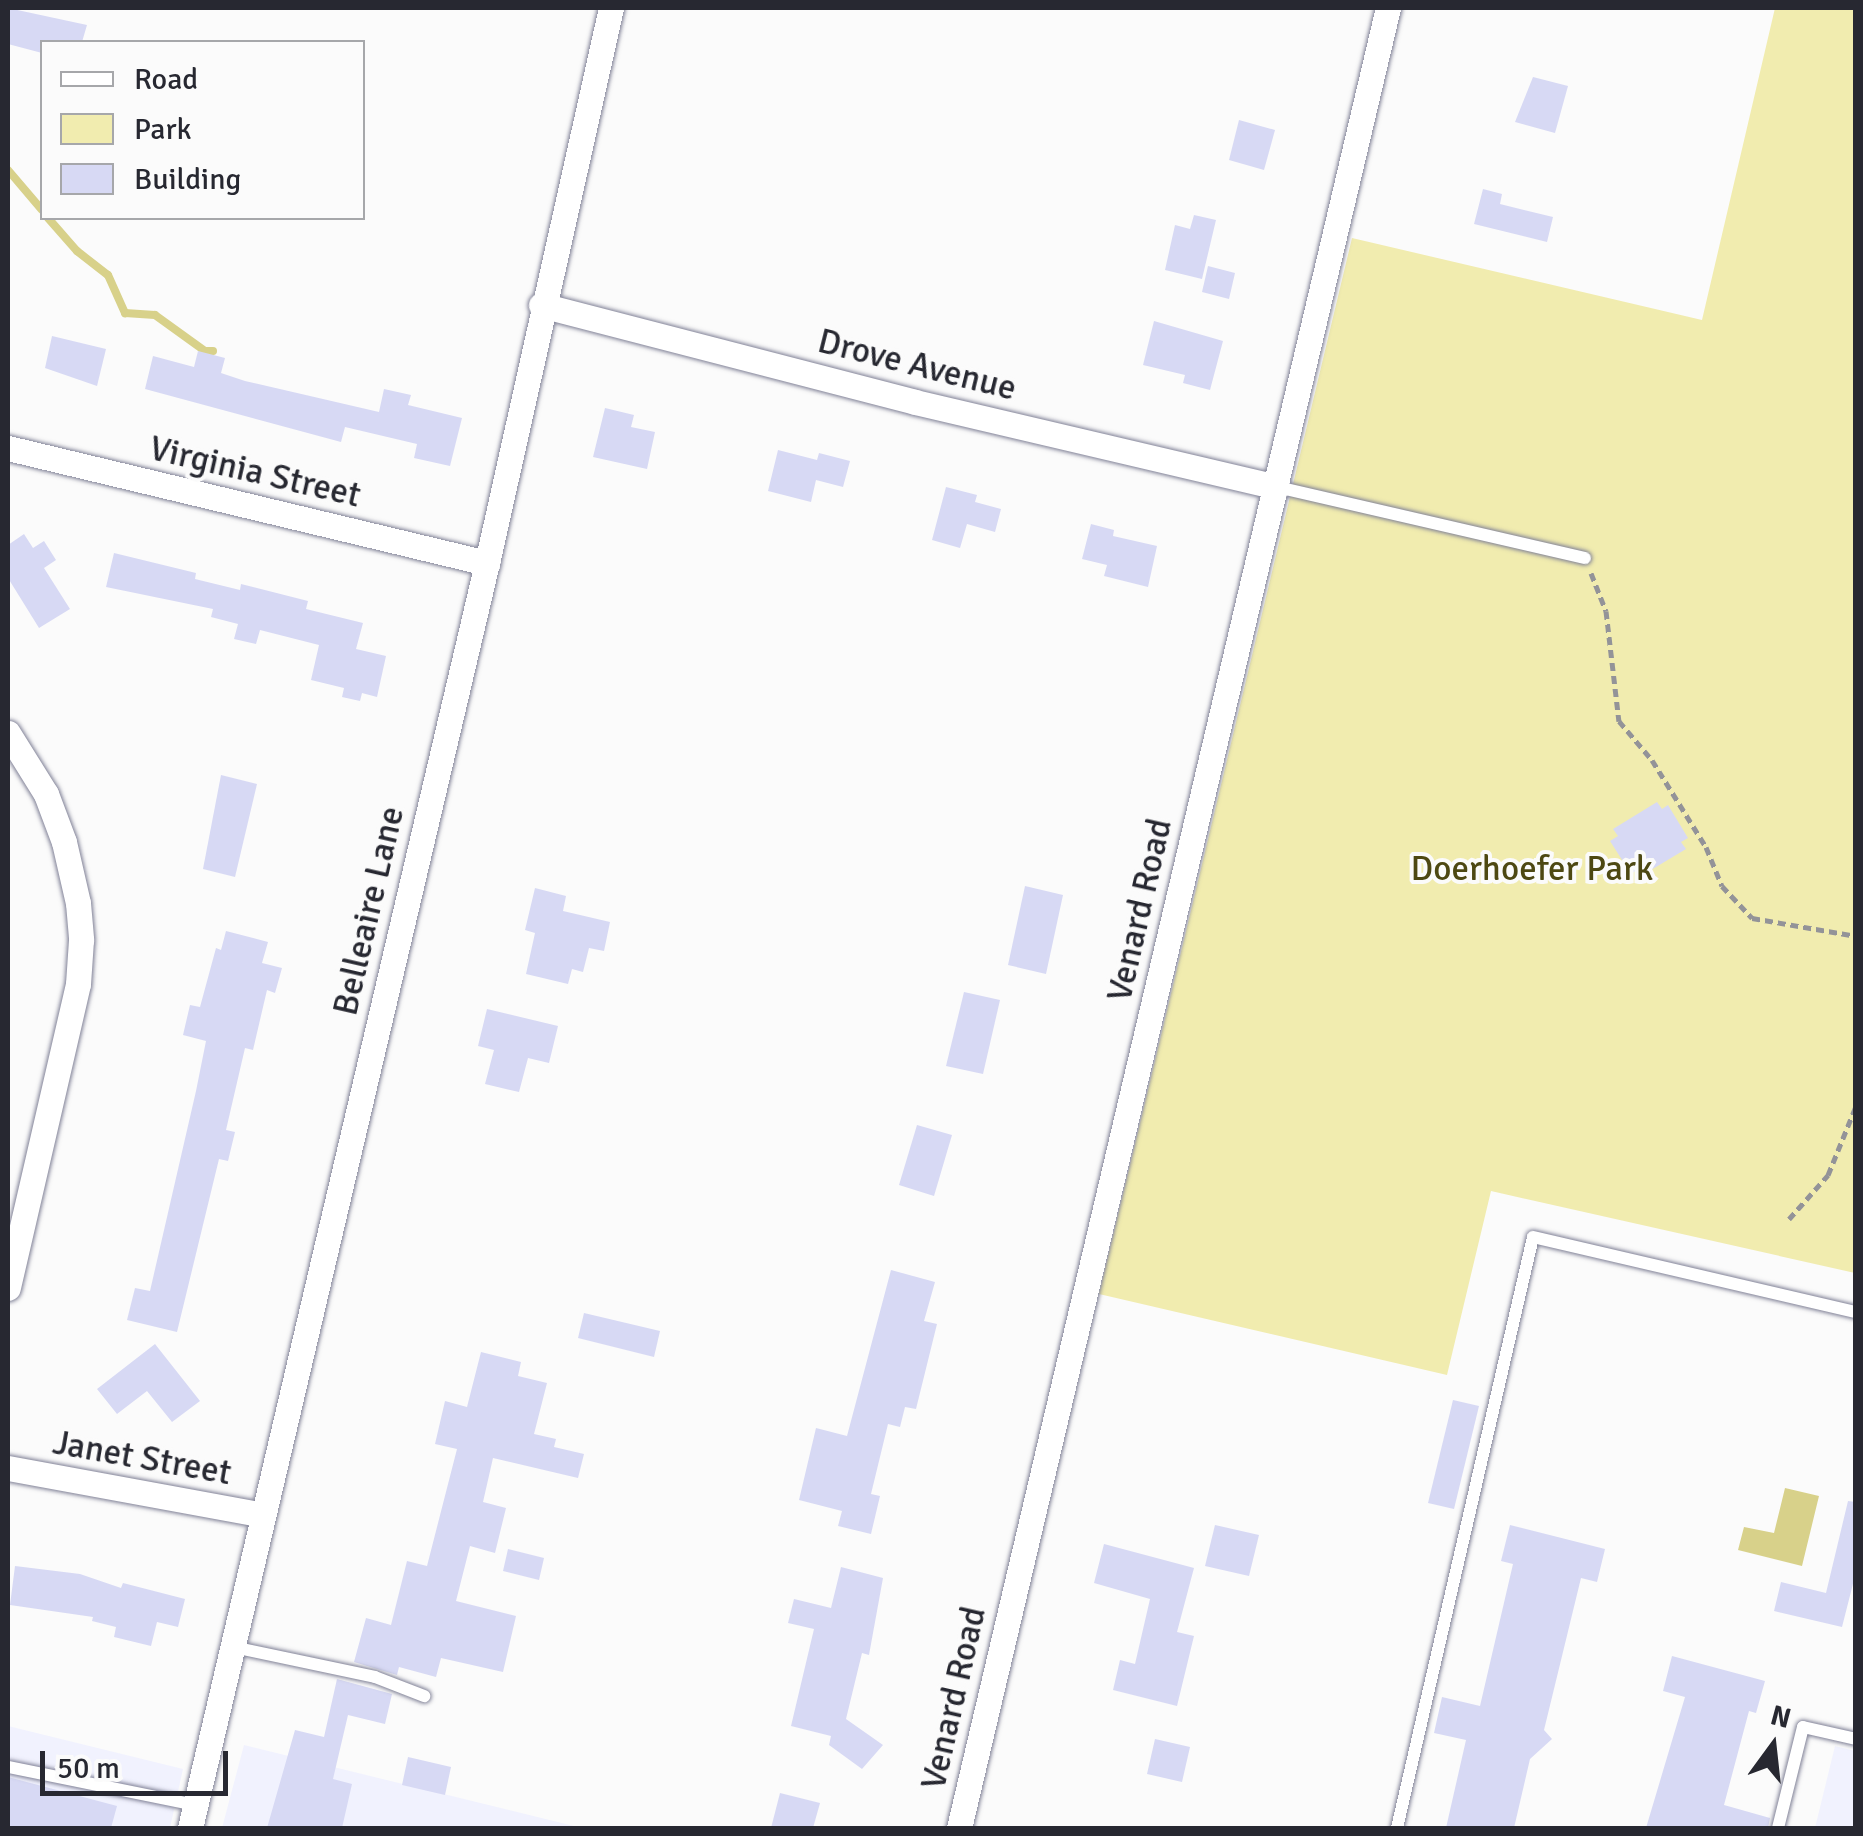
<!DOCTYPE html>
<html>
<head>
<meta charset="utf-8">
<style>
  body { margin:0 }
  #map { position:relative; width:1863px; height:1836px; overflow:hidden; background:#fbfbfb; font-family:Signika,sans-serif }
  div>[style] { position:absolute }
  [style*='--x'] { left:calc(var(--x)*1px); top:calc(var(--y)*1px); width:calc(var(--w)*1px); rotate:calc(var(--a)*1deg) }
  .built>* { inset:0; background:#f1f2fe }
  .green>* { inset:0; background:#f1ecaf }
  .water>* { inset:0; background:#d8d18a }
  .stream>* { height:8px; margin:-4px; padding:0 4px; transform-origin:4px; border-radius:4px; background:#d8d18a }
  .building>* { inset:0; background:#d7d9f4 }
  .path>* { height:5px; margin-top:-2.5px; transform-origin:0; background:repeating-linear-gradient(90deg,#939398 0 8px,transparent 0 13px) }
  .roads { filter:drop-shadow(0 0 2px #818297) drop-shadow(0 0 2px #818297) }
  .service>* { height:12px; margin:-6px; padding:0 6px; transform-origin:6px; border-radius:6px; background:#fff }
  .minor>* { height:25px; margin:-12.5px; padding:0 12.5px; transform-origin:12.5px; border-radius:12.5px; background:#fff }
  span { translate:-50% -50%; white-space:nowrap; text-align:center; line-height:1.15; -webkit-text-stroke:8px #fbfbfb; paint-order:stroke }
  .street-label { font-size:35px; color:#272831 }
  .park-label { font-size:35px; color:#4d4812 }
  .frame { position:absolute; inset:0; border:10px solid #272831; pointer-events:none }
  .legend { position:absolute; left:40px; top:40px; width:325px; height:180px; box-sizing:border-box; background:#fbfbfb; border:2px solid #a6a7aa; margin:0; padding:12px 18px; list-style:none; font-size:30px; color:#272831 }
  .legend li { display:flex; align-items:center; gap:20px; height:50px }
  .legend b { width:50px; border:2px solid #a6a7aa }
  .north { position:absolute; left:1723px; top:1696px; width:100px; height:100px; -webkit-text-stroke:8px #fbfbfb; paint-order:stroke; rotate:15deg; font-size:28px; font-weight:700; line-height:40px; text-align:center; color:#272831 }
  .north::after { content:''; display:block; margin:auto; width:35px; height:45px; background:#272831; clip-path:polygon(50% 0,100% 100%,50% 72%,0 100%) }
  .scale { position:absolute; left:40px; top:1751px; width:188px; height:45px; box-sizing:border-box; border:5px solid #272831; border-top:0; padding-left:12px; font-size:30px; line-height:35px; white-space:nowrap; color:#272831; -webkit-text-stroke:8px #fbfbfb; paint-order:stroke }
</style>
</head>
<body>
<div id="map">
  <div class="built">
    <div style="clip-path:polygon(8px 1726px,183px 1769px,170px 1828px,8px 1828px)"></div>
    <div style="clip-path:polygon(244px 1745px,582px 1828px,222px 1828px)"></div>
    <div style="clip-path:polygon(1835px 1746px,1855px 1751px,1855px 1828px,1815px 1828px)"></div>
  </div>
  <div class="green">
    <div style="clip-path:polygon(1775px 8px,1855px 8px,1855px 1273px,1491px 1191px,1447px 1375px,1099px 1294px,1352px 238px,1702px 320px)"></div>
  </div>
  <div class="water">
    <div style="clip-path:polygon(1785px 1488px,1819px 1496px,1802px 1566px,1738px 1550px,1744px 1527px,1774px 1533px)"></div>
  </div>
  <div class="stream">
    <div style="--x:8;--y:170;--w:52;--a:49.6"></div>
    <div style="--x:48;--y:218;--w:44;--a:48.7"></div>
    <div style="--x:77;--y:251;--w:39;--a:38"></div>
    <div style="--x:108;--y:275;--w:42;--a:65.9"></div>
    <div style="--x:125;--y:313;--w:30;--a:4"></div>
    <div style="--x:155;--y:315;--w:62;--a:35.8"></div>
    <div style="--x:205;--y:351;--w:8;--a:0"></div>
  </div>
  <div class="building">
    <div style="clip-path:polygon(8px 8px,87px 25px,82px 42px,42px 42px,42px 53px,8px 44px)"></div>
    <div style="clip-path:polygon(1533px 77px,1568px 86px,1555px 133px,1515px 122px)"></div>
    <div style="clip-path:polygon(1239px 120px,1275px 130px,1264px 170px,1229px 160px)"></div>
    <div style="clip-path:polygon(1483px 189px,1502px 194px,1500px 204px,1553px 217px,1547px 242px,1474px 224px)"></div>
    <div style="clip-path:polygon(1194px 215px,1216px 220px,1202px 279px,1165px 270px,1175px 225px,1190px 229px)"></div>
    <div style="clip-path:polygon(1208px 266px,1235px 273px,1229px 299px,1202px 292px)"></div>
    <div style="clip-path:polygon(1154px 321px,1223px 341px,1210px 390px,1183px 383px,1185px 375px,1143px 365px)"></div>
    <div style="clip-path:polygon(52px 336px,106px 349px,97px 386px,45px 368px)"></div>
    <div style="clip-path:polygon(198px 351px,225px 358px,221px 373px,245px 381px,379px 412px,384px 389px,411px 395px,408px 405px,462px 418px,450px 466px,414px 458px,417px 444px,345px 427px,341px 442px,145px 389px,153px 356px,194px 367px)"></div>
    <div style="clip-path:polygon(605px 408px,634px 415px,631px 427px,655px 432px,647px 469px,593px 457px)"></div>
    <div style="clip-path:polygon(778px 450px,817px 460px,819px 453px,850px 461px,843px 487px,816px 480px,811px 502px,768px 491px)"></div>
    <div style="clip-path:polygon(946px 487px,977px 495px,975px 502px,1001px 509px,995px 532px,967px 524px,960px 548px,932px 540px)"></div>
    <div style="clip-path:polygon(1091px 524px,1114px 530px,1113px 536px,1157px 546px,1148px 587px,1104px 576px,1107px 565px,1082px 559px)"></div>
    <div style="clip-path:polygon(24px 534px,33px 548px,44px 541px,56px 560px,44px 568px,70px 609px,39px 628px,8px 578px,8px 545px)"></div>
    <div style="clip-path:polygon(114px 553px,196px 573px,195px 579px,240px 590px,241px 584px,308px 601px,306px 609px,363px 623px,356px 649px,386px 656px,377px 697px,362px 693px,360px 701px,342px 697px,344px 688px,311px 680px,319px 645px,260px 630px,256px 644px,234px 639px,238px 624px,211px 617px,213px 609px,106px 587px)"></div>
    <div style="clip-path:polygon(221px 775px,257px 784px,235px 877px,203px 869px)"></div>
    <div style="clip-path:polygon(1657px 802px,1662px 809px,1668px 805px,1688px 838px,1681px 842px,1686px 849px,1641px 876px,1637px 870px,1631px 874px,1610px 841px,1618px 836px,1613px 829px)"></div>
    <div style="clip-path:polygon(1025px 886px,1063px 895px,1046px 974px,1008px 965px)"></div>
    <div style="clip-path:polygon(535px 888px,566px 896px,563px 911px,610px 922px,604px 951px,589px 948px,583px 972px,572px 969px,568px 984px,526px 974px,535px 933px,525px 930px)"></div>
    <div style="clip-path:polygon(226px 931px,268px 942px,262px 963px,282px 968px,275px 993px,267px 990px,253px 1050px,245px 1048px,226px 1130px,235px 1132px,228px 1161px,219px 1159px,177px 1332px,127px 1320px,135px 1288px,150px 1291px,196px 1091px,206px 1041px,183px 1035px,190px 1005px,200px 1007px,216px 948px,221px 950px)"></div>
    <div style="clip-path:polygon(964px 992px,1000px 1000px,983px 1074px,946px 1066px)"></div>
    <div style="clip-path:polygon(487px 1009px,558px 1026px,549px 1063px,528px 1058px,519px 1092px,485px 1084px,494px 1050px,478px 1046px)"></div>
    <div style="clip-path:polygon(917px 1125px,952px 1135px,934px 1196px,899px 1185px)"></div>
    <div style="clip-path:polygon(891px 1270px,935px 1282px,924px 1321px,937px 1324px,916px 1409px,905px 1407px,900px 1427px,888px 1424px,871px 1494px,880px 1496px,871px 1534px,838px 1526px,842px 1511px,799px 1500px,816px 1428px,847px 1436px)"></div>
    <div style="clip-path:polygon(584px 1313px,660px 1331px,654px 1357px,578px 1338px)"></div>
    <div style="clip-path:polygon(155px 1344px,200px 1401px,172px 1422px,147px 1391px,117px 1414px,97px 1389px)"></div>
    <div style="clip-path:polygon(481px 1352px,521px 1362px,518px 1376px,547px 1383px,534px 1434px,556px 1439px,554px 1447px,584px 1454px,578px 1478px,493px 1458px,483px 1502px,506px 1508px,495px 1553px,470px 1546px,456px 1601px,516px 1616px,503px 1672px,441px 1658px,436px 1677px,399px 1667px,397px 1675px,354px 1662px,366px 1618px,391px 1625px,407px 1561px,427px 1566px,457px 1449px,435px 1444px,445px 1401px,467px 1407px)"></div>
    <div style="clip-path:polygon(1453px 1400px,1479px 1406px,1454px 1509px,1428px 1503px)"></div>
    <div style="clip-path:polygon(1848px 1501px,1856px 1502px,1856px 1572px,1842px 1627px,1774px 1611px,1781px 1582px,1826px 1593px)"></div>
    <div style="clip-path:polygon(1215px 1525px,1259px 1535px,1249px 1576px,1205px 1566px)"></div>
    <div style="clip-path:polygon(1510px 1525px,1605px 1549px,1597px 1582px,1581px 1578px,1544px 1730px,1552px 1739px,1530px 1759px,1514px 1828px,1446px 1828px,1466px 1740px,1434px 1733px,1442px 1697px,1480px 1706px,1513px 1564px,1501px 1561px)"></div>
    <div style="clip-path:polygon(1104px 1544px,1194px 1568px,1177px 1632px,1194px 1636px,1177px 1706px,1113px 1690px,1120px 1660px,1135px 1664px,1150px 1599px,1094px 1583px)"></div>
    <div style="clip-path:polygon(508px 1549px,544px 1558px,539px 1580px,503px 1571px)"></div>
    <div style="clip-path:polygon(15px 1566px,80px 1574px,121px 1588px,123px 1583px,185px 1599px,178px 1627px,157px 1622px,151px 1646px,114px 1637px,116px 1627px,92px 1621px,93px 1617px,10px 1605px)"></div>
    <div style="clip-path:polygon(841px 1567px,883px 1578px,869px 1655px,862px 1653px,846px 1719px,883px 1745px,862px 1769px,829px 1745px,831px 1736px,791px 1726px,814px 1629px,788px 1623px,794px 1599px,831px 1608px)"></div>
    <div style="clip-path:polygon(1672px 1656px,1765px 1681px,1756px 1713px,1749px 1711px,1724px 1805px,1770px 1818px,1768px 1828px,1646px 1828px,1685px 1697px,1663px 1691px)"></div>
    <div style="clip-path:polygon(337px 1679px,392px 1694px,385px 1724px,348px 1715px,333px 1779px,352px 1784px,342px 1828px,267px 1828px,295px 1730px,324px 1737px)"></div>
    <div style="clip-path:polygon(1155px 1739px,1190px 1747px,1182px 1782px,1147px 1774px)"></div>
    <div style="clip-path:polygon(408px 1757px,451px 1767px,445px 1795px,402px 1785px)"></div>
    <div style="clip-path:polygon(8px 1777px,117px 1806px,111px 1828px,8px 1828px)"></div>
    <div style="clip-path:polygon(780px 1793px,820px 1803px,813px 1828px,771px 1828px)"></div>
  </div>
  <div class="path">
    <div style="--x:1591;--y:573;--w:41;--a:68.5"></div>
    <div style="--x:1606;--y:611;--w:111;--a:83.3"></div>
    <div style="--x:1619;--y:721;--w:51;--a:49.8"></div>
    <div style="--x:1652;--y:760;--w:102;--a:58.2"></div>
    <div style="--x:1706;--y:847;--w:42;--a:67.7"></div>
    <div style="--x:1722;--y:886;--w:44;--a:46.8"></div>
    <div style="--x:1752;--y:918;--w:106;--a:9.8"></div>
    <div style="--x:1789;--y:1219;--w:59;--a:-48.4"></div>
    <div style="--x:1828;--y:1175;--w:74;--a:-67.9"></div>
  </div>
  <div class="roads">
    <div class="service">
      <div style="--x:1277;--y:487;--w:316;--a:13"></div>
      <div style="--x:233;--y:1647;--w:145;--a:11.9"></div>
      <div style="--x:375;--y:1677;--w:53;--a:21.2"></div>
      <div style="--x:9;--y:1767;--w:190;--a:11.5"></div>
      <div style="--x:1397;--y:1828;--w:606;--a:-77.04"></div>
      <div style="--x:1533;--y:1237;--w:332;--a:13.1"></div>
      <div style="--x:1778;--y:1828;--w:104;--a:-76.1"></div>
      <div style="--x:1803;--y:1727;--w:54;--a:12.8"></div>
    </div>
    <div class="minor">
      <div style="--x:541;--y:305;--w:386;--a:14.5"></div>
      <div style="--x:915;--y:402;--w:372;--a:13.2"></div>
      <div style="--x:8;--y:448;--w:493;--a:13.5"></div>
      <div style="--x:8;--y:733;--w:72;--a:58.1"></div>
      <div style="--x:46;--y:794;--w:51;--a:69.4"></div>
      <div style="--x:64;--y:842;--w:63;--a:77.1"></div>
      <div style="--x:78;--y:903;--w:37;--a:85"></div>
      <div style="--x:81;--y:940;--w:44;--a:93.9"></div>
      <div style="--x:78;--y:984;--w:312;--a:103"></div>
      <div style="--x:8;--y:1468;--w:259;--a:10.4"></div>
      <div style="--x:190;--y:1828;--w:1299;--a:-76.79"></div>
      <div style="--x:487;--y:563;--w:569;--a:-77.41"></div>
      <div style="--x:959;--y:1828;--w:1870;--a:-76.74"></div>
    </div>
  </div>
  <div class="street-label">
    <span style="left:917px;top:365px;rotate:14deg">Drove Avenue</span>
    <span style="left:255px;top:472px;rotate:13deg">Virginia Street</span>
    <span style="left:1140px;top:910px;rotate:-77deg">Venard Road</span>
    <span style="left:369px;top:911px;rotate:-77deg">Belleaire Lane</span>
    <span style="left:142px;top:1458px;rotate:10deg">Janet Street</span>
    <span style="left:954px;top:1698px;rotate:-77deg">Venard Road</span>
  </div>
  <div class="park-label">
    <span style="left:1532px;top:869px">Doerhoefer Park</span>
  </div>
  <div class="frame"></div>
  <ul class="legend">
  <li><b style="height:12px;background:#fff"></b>Road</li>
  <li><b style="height:28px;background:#f1ecaf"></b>Park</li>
  <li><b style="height:28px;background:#d7d9f4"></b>Building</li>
  </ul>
  <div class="north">N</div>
  <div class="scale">50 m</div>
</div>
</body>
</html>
